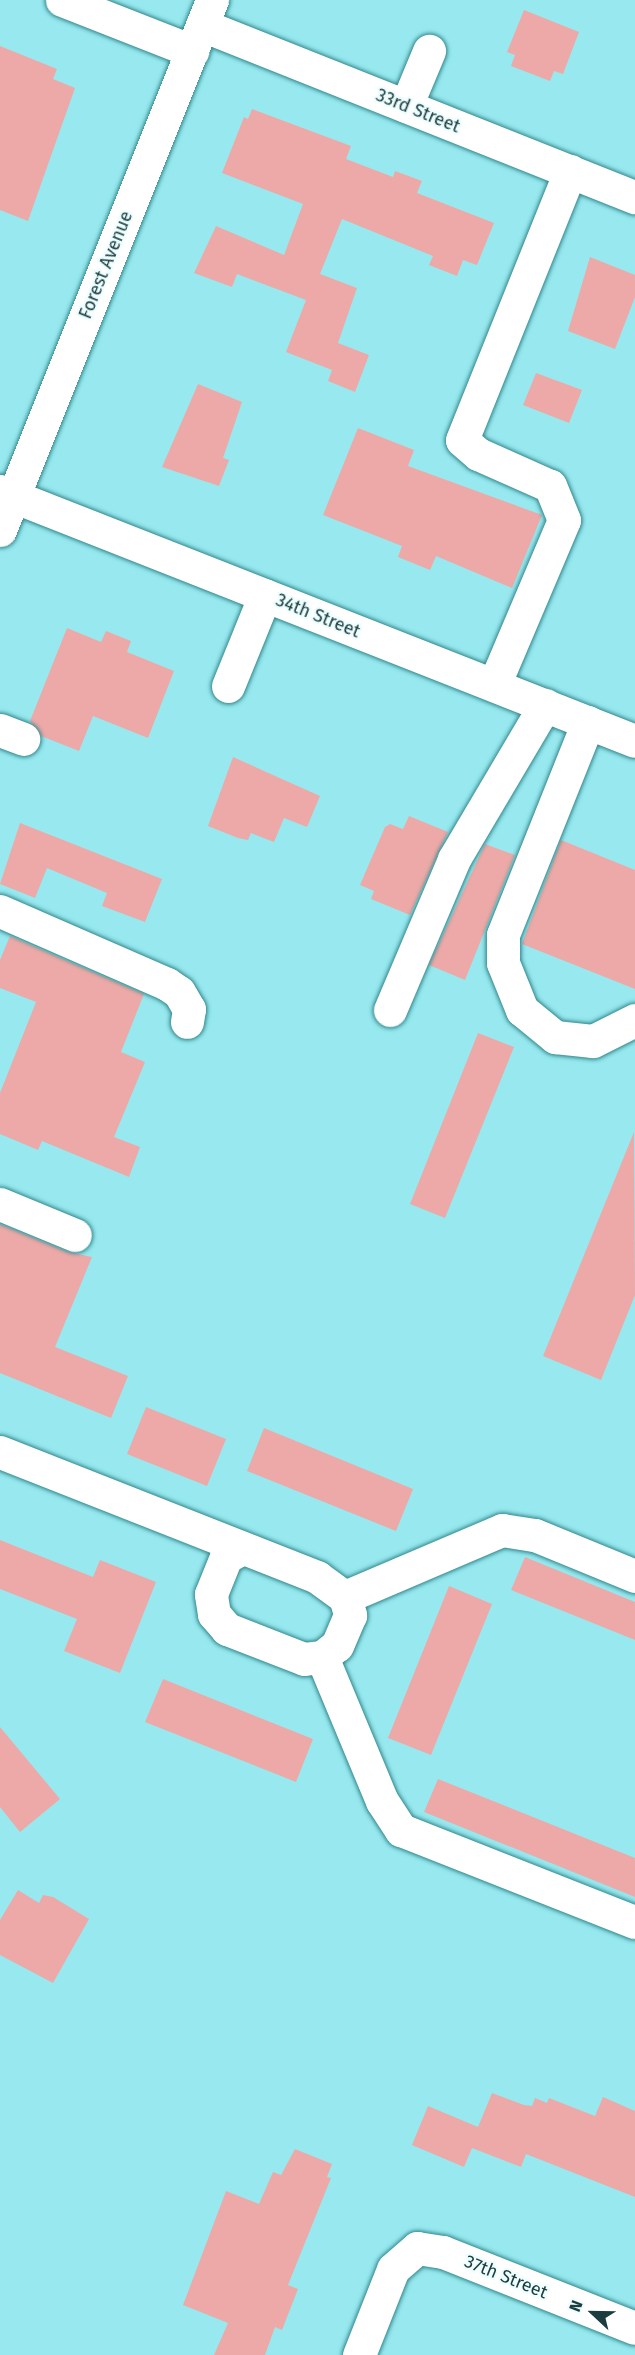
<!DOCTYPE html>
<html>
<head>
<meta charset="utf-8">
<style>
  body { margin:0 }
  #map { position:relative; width:635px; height:2355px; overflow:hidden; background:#97e9ef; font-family:"Fira Sans",sans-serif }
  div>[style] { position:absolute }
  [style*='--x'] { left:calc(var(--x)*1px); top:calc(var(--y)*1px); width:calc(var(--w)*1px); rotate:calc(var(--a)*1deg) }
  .building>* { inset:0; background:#eda9a7 }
  .roads { filter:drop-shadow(0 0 2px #32878c) drop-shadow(0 0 2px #32878c) }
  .minor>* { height:33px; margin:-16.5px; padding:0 16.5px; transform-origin:16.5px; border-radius:16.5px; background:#fff }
  .major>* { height:33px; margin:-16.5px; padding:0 16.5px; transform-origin:16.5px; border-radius:16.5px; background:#fff }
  span { translate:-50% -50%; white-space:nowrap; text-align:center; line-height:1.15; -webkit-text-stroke:4.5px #eefdfe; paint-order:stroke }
  .street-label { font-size:18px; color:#1b3d40 }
  .north { position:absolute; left:563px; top:2283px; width:60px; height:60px; -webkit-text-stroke:4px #eefdfe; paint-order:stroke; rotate:292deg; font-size:16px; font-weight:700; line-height:24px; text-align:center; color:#1b3d40 }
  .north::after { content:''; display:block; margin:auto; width:21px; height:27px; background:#1b3d40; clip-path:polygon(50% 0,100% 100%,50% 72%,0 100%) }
</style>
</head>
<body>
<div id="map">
  <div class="building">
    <div style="clip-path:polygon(524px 10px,579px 32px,563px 74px,554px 71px,550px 81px,511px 66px,515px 55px,507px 52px)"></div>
    <div style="clip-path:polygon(0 46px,57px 69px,53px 79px,75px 88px,28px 221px,0 210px)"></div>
    <div style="clip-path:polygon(252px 109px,351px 146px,346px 159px,393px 177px,395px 171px,422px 181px,417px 193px,494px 223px,477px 265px,463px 260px,457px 276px,429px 265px,433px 256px,342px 219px,320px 274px,357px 288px,338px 343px,369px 355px,355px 392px,328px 381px,332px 370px,286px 352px,306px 300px,237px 274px,232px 287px,194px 273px,216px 226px,284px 255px,303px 204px,222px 173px,244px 117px,248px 119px)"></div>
    <div style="clip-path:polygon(590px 257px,635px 275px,635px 297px,615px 349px,568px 331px)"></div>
    <div style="clip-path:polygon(536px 373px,582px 390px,569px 423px,523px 405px)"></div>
    <div style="clip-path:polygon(198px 384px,242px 402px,223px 458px,229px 460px,219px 486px,162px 467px)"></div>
    <div style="clip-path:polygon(358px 428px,414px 450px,408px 466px,542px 515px,512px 588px,436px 556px,430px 570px,398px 557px,402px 546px,323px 515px)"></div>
    <div style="clip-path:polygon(67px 628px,101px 642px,106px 631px,131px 641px,127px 652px,174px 671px,148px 738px,93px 716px,79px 751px,41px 736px,30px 721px)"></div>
    <div style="clip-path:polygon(233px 757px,320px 796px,307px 827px,284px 818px,274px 842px,251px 833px,248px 840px,238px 838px,208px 826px)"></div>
    <div style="clip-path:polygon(409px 816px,448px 832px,410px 915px,371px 899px,374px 891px,360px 885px,385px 827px,390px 824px,403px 829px)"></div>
    <div style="clip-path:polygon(20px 823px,162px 879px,145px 922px,102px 906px,107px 893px,47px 868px,35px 898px,0 884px)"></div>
    <div style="clip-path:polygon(561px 840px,635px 870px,635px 989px,522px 944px)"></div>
    <div style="clip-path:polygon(485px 844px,515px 855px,465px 980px,429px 965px)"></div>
    <div style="clip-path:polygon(10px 936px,144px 994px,121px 1052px,145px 1062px,114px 1137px,140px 1147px,129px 1177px,42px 1141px,38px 1150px,0 1134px,0 1093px,36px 1002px,0 988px,0 960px)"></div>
    <div style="clip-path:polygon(478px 1033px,514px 1047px,445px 1218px,410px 1204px)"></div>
    <div style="clip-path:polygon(634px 1132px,635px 1295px,601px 1380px,543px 1356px)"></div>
    <div style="clip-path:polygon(0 1224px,68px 1252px,92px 1257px,55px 1347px,128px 1376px,111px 1418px,0 1373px)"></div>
    <div style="clip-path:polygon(146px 1407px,226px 1439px,207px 1486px,127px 1454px)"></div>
    <div style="clip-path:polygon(264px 1428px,413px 1489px,396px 1531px,247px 1471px)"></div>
    <div style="clip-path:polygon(0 1540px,93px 1577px,100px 1560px,156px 1582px,120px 1673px,64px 1651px,77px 1619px,0 1589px)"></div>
    <div style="clip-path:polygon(525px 1557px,635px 1602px,635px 1640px,511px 1590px)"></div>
    <div style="clip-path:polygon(449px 1586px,492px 1604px,431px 1755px,388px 1738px)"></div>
    <div style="clip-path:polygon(163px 1679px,313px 1739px,296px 1782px,145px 1722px)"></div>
    <div style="clip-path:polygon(0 1727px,60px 1799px,20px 1832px,0 1807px)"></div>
    <div style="clip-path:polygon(438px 1779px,635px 1858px,635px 1897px,424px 1812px)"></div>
    <div style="clip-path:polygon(18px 1890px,39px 1903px,43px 1895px,53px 1897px,89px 1919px,53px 1983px,0 1955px,0 1920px)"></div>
    <div style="clip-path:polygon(492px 2093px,524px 2105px,532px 2106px,535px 2098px,547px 2103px,549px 2098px,595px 2116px,603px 2097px,635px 2111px,635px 2197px,526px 2154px,521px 2167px,472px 2148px,464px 2167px,412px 2145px,428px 2106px,478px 2127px)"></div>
    <div style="clip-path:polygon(295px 2149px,332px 2164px,327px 2177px,331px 2178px,288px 2285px,298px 2289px,282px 2330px,275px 2327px,265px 2355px,214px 2355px,228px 2323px,183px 2305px,226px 2191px,259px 2204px,273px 2172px,281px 2175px)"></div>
  </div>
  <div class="roads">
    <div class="minor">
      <div style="--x:62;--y:0;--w:140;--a:21.4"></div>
      <div style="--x:202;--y:25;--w:466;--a:21.7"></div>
      <div style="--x:406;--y:106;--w:60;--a:-67.3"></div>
      <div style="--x:0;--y:491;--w:682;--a:21.49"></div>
      <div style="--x:494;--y:685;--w:179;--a:-67"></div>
      <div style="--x:564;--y:520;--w:37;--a:-112"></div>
      <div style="--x:550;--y:486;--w:79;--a:-156"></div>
      <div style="--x:478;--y:454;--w:21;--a:-139"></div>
      <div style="--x:462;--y:440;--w:290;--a:-68.1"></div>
      <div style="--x:228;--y:686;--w:98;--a:-67.9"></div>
      <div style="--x:588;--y:722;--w:229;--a:111.8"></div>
      <div style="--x:503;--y:935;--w:28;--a:90"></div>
      <div style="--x:503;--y:963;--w:51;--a:68"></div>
      <div style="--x:522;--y:1010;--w:43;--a:39.3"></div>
      <div style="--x:555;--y:1037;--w:38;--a:6"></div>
      <div style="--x:593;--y:1041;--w:47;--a:-26.6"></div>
      <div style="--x:0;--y:730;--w:25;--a:21"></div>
      <div style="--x:0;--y:911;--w:182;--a:23.6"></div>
      <div style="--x:167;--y:984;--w:14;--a:34"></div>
      <div style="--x:179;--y:992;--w:20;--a:60"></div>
      <div style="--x:189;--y:1009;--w:13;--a:99"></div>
      <div style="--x:390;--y:1010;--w:164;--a:-67"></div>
      <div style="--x:454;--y:859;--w:179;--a:-59.4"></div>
      <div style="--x:0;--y:1204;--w:81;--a:22.5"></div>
      <div style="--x:0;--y:1452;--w:341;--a:21.5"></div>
      <div style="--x:317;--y:1577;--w:34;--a:36"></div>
      <div style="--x:345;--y:1597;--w:19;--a:74"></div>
      <div style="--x:350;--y:1615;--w:33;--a:113"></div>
      <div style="--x:337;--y:1645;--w:19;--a:141"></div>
      <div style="--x:322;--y:1657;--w:18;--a:174"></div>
      <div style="--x:304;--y:1659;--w:83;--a:-158.7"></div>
      <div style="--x:227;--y:1629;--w:20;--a:-131"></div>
      <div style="--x:214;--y:1614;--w:20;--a:-99"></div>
      <div style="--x:211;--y:1594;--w:40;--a:-68"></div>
      <div style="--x:226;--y:1557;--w:18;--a:-29"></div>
      <div style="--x:345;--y:1597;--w:171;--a:-23.1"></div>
      <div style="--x:502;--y:1530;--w:33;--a:9"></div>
      <div style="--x:535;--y:1535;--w:108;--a:22.3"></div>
      <div style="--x:322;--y:1657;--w:156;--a:67.4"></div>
      <div style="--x:382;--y:1801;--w:35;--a:57"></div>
      <div style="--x:401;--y:1830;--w:251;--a:21.5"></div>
      <div style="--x:359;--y:2355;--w:92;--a:-68.4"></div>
      <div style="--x:393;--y:2269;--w:32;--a:-41"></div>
      <div style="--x:417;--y:2248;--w:26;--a:9"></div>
      <div style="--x:443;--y:2252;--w:206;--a:21.6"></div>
    </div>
    <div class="major">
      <div style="--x:0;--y:530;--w:571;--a:-68.2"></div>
    </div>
  </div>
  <div class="street-label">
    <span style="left:418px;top:111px;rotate:22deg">33rd Street</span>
    <span style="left:106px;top:265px;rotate:-68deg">Forest Avenue</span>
    <span style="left:318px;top:616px;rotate:22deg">34th Street</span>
    <span style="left:506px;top:2277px;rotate:22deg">37th Street</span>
  </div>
  <div class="north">N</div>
</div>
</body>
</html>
